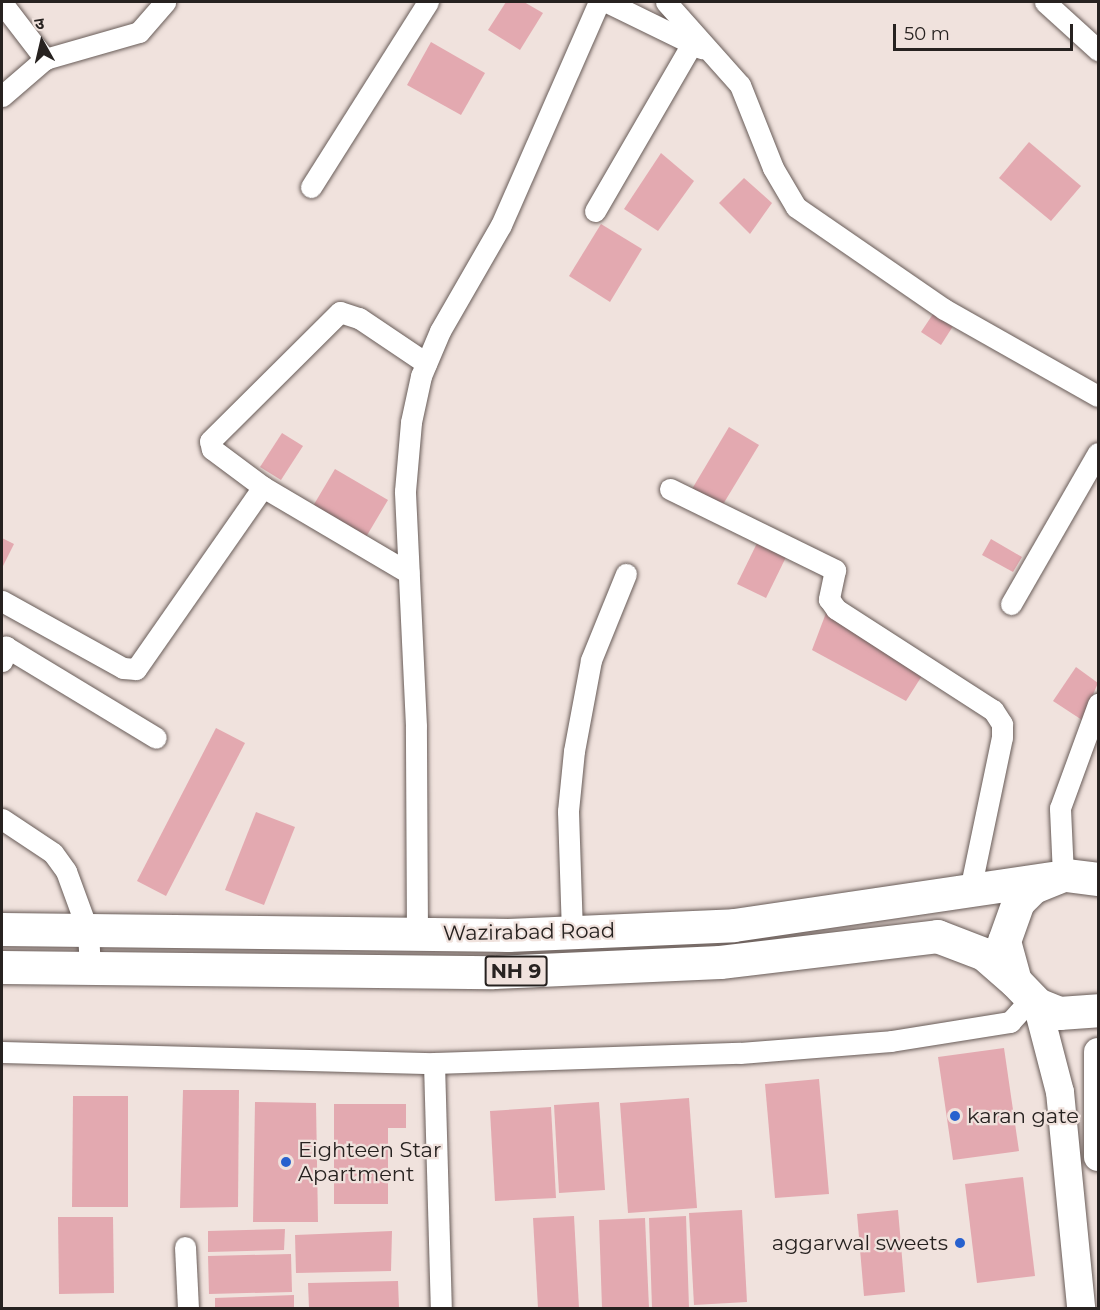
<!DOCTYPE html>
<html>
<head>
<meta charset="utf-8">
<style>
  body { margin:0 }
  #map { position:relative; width:1100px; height:1310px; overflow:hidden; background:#f0e2dd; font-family:Montserrat,"Noto Sans Devanagari",sans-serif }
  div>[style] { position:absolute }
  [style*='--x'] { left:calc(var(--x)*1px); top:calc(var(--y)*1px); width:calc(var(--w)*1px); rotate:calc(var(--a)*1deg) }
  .building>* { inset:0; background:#e3a9b0 }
  .roads { filter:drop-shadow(0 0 2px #685c58) drop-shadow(0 0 2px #685c58) }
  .street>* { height:21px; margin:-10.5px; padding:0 10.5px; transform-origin:10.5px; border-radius:10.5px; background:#fff }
  .secondary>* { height:28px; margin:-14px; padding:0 14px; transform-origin:14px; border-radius:14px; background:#fff }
  .highway>* { height:33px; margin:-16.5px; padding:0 16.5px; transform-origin:16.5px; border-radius:16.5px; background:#fff }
  .dots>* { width:16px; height:16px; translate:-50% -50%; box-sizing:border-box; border:3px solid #f0e2dd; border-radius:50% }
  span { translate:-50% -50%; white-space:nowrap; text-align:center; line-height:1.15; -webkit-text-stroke:4.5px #f0e2dd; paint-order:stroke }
  .shield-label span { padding:2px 4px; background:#f0e2dd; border:2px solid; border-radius:4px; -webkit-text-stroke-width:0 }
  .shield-label { font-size:20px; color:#272220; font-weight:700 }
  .street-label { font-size:21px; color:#272220 }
  .poi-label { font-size:21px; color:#272220 }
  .left { translate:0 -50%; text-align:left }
  .right { translate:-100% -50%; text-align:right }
  .frame { position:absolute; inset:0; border:3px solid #272220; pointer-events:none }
  .north { position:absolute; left:12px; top:12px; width:60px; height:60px; -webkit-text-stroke:4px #f0e2dd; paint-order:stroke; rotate:352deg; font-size:16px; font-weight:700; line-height:24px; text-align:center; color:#272220 }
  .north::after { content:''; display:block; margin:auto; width:21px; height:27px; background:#272220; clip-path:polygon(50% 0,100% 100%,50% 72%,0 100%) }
  .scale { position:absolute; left:893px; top:24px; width:180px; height:27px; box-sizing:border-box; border:3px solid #272220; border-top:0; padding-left:8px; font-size:18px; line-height:21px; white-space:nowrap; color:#272220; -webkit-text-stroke:4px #f0e2dd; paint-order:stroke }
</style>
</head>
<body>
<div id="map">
  <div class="building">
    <div style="clip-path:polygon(506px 2px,524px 2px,543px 13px,520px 50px,488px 30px)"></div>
    <div style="clip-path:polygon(431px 42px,485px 73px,461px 115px,407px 85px)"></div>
    <div style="clip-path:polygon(1029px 142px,1081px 186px,1051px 221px,999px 178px)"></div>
    <div style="clip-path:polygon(661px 153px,694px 181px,658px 231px,624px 209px)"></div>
    <div style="clip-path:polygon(744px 178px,772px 203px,750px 234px,719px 203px)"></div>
    <div style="clip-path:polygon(601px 224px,642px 249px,610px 302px,569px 276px)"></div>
    <div style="clip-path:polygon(935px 311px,955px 323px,941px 345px,921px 332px)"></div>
    <div style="clip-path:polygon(729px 427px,759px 445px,722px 506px,692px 489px)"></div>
    <div style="clip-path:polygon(282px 433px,303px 446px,281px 480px,260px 467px)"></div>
    <div style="clip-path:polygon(335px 469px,388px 500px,366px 537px,313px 506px)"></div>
    <div style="clip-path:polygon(760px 537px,789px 551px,766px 598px,737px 584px)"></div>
    <div style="clip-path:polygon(2px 538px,14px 544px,2px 568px)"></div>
    <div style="clip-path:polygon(991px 539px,1022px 557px,1013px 572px,982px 555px)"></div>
    <div style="clip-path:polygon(826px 613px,925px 671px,906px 701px,812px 650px)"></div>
    <div style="clip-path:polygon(1076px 667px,1098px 683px,1082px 720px,1053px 701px)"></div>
    <div style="clip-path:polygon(216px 728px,245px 743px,166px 896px,137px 881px)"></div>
    <div style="clip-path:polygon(256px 812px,295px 827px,264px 905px,225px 890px)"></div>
    <div style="clip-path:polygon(1004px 1048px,1019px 1151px,953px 1160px,938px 1057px)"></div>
    <div style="clip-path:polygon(819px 1079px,829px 1194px,775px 1198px,765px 1084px)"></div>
    <div style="clip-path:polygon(183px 1090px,239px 1090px,238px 1207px,180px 1208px)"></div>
    <div style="clip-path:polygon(73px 1096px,128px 1096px,128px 1207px,72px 1207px)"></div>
    <div style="clip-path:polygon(689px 1098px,697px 1208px,628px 1213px,620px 1103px)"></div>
    <div style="clip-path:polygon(255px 1102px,316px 1103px,318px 1222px,253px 1222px)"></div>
    <div style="clip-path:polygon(599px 1102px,605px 1190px,559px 1193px,554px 1105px)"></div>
    <div style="clip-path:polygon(334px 1104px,406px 1104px,406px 1128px,388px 1128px,388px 1204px,334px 1204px)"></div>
    <div style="clip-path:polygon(551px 1107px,556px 1198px,495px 1201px,490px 1111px)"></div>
    <div style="clip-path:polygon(1023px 1177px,1035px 1276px,977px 1283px,965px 1184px)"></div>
    <div style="clip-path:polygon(742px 1210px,747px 1302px,694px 1305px,689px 1213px)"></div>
    <div style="clip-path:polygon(898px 1210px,905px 1292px,864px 1296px,857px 1214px)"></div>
    <div style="clip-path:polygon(574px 1216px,579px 1308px,538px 1308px,533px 1218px)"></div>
    <div style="clip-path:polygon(686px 1216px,689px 1308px,652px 1308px,649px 1218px)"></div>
    <div style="clip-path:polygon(58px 1217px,113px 1217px,114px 1293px,59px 1294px)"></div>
    <div style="clip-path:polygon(645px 1218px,649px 1308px,602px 1308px,599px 1220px)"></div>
    <div style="clip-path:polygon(285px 1229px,284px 1250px,208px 1252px,208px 1231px)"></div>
    <div style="clip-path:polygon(392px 1231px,391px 1271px,296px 1273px,295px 1235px)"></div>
    <div style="clip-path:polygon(291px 1254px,292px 1292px,209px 1294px,208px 1256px)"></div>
    <div style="clip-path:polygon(398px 1281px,399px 1308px,309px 1308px,308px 1283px)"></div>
    <div style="clip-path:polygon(294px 1295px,294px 1308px,215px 1308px,215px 1298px)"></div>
  </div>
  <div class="roads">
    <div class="street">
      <div style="--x:607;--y:2;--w:105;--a:26.1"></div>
      <div style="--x:666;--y:2;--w:111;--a:48.3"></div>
      <div style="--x:740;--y:85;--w:89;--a:68.3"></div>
      <div style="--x:773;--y:168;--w:45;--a:59.5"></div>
      <div style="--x:796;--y:207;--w:180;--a:34.6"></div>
      <div style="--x:944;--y:309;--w:177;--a:29.5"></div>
      <div style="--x:1045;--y:2;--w:72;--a:42.2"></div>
      <div style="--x:2;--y:3;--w:71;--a:52.5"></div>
      <div style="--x:2;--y:96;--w:57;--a:-40.7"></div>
      <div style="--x:45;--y:59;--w:98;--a:-16"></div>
      <div style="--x:139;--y:32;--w:40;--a:-49"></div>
      <div style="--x:311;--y:187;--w:219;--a:-57.7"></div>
      <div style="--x:595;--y:211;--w:193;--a:-59.9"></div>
      <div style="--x:263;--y:487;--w:64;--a:-143.3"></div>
      <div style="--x:212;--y:449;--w:8;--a:-104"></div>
      <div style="--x:210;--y:441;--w:183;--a:-44.8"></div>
      <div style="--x:340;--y:312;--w:20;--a:18"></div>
      <div style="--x:359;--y:318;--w:81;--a:33.9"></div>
      <div style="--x:670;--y:489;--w:184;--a:26.1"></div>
      <div style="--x:835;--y:570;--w:30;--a:102"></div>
      <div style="--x:829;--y:599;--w:12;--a:55"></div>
      <div style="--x:836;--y:609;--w:187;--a:32.8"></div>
      <div style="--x:993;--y:710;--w:17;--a:57"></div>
      <div style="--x:1002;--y:724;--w:13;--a:90"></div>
      <div style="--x:1002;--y:737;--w:156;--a:101.8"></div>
      <div style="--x:2;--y:601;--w:138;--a:29"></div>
      <div style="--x:123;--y:668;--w:13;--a:4"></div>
      <div style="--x:136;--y:669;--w:222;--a:-55.1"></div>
      <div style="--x:263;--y:487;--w:169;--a:30.5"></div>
      <div style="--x:1011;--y:604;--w:174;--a:-60.1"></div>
      <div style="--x:2;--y:661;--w:15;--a:-74"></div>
      <div style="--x:6;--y:647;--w:175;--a:31.2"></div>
      <div style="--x:2;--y:819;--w:61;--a:33.7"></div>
      <div style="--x:53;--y:853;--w:22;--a:54"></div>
      <div style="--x:66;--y:871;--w:64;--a:69.9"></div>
      <div style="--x:88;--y:931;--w:37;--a:87"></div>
      <div style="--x:1063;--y:875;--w:67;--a:-92.6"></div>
      <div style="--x:1060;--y:808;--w:111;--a:-69.9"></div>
      <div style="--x:572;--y:932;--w:121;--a:-91.9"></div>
      <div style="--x:568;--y:811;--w:60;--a:-84.3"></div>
      <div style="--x:574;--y:751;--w:93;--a:-79.4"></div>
      <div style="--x:591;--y:660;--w:93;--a:-67.9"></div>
      <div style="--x:417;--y:935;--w:209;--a:-90.3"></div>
      <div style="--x:416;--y:726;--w:235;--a:-92.7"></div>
      <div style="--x:405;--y:491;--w:69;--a:-85"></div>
      <div style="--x:411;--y:422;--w:47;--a:-77.7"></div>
      <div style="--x:421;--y:376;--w:49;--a:-67.1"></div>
      <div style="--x:440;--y:331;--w:122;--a:-60.1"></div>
      <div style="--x:501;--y:225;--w:244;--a:-66.3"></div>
      <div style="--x:2;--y:1052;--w:432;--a:1.5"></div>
      <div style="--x:434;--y:1063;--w:306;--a:-1.9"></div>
      <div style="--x:740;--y:1053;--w:151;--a:-4.5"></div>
      <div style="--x:891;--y:1041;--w:121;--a:-9.1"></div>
      <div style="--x:1010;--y:1022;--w:31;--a:-48"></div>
      <div style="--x:434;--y:1063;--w:245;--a:88.4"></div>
      <div style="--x:185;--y:1247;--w:61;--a:87.2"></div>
    </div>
    <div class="secondary">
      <div style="--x:1037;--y:1004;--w:91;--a:75.4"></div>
      <div style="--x:1060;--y:1092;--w:217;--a:84.4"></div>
      <div style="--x:1098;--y:1052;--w:105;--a:90"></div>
    </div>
    <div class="highway">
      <div style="--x:1098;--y:879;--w:35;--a:-173"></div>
      <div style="--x:1063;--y:875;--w:32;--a:158"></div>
      <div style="--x:1033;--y:887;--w:21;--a:135"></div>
      <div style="--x:1018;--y:902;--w:41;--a:109.7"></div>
      <div style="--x:1004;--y:941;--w:41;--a:74.6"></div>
      <div style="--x:1015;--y:981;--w:32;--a:46"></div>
      <div style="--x:1037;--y:1004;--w:24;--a:22"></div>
      <div style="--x:1059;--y:1013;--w:39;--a:-4"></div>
      <div style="--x:2;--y:929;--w:506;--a:0.68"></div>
      <div style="--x:508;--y:935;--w:226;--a:-2.5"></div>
      <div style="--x:734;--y:925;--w:321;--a:-8.4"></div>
      <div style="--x:2;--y:967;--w:491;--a:0.6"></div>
      <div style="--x:493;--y:972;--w:227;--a:-2.5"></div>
      <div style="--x:720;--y:962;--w:219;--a:-6.8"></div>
      <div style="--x:937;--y:936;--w:50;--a:21"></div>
      <div style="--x:984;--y:954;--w:41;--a:41.1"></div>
    </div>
  </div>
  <div class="dots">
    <div style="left:955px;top:1116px;background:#2861ce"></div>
    <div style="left:286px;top:1162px;background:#2861ce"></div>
    <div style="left:960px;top:1243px;background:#2861ce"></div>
  </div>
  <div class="shield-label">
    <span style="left:516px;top:971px">NH 9</span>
  </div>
  <div class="street-label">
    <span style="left:529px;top:932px;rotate:-1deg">Wazirabad Road</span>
  </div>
  <div class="poi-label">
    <span class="left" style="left:967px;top:1116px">karan gate</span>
    <span class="left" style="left:298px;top:1162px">Eighteen Star<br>Apartment</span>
    <span class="right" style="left:948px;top:1243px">aggarwal sweets</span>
  </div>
  <div class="frame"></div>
  <div class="north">उ</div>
  <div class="scale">50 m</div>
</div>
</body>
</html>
